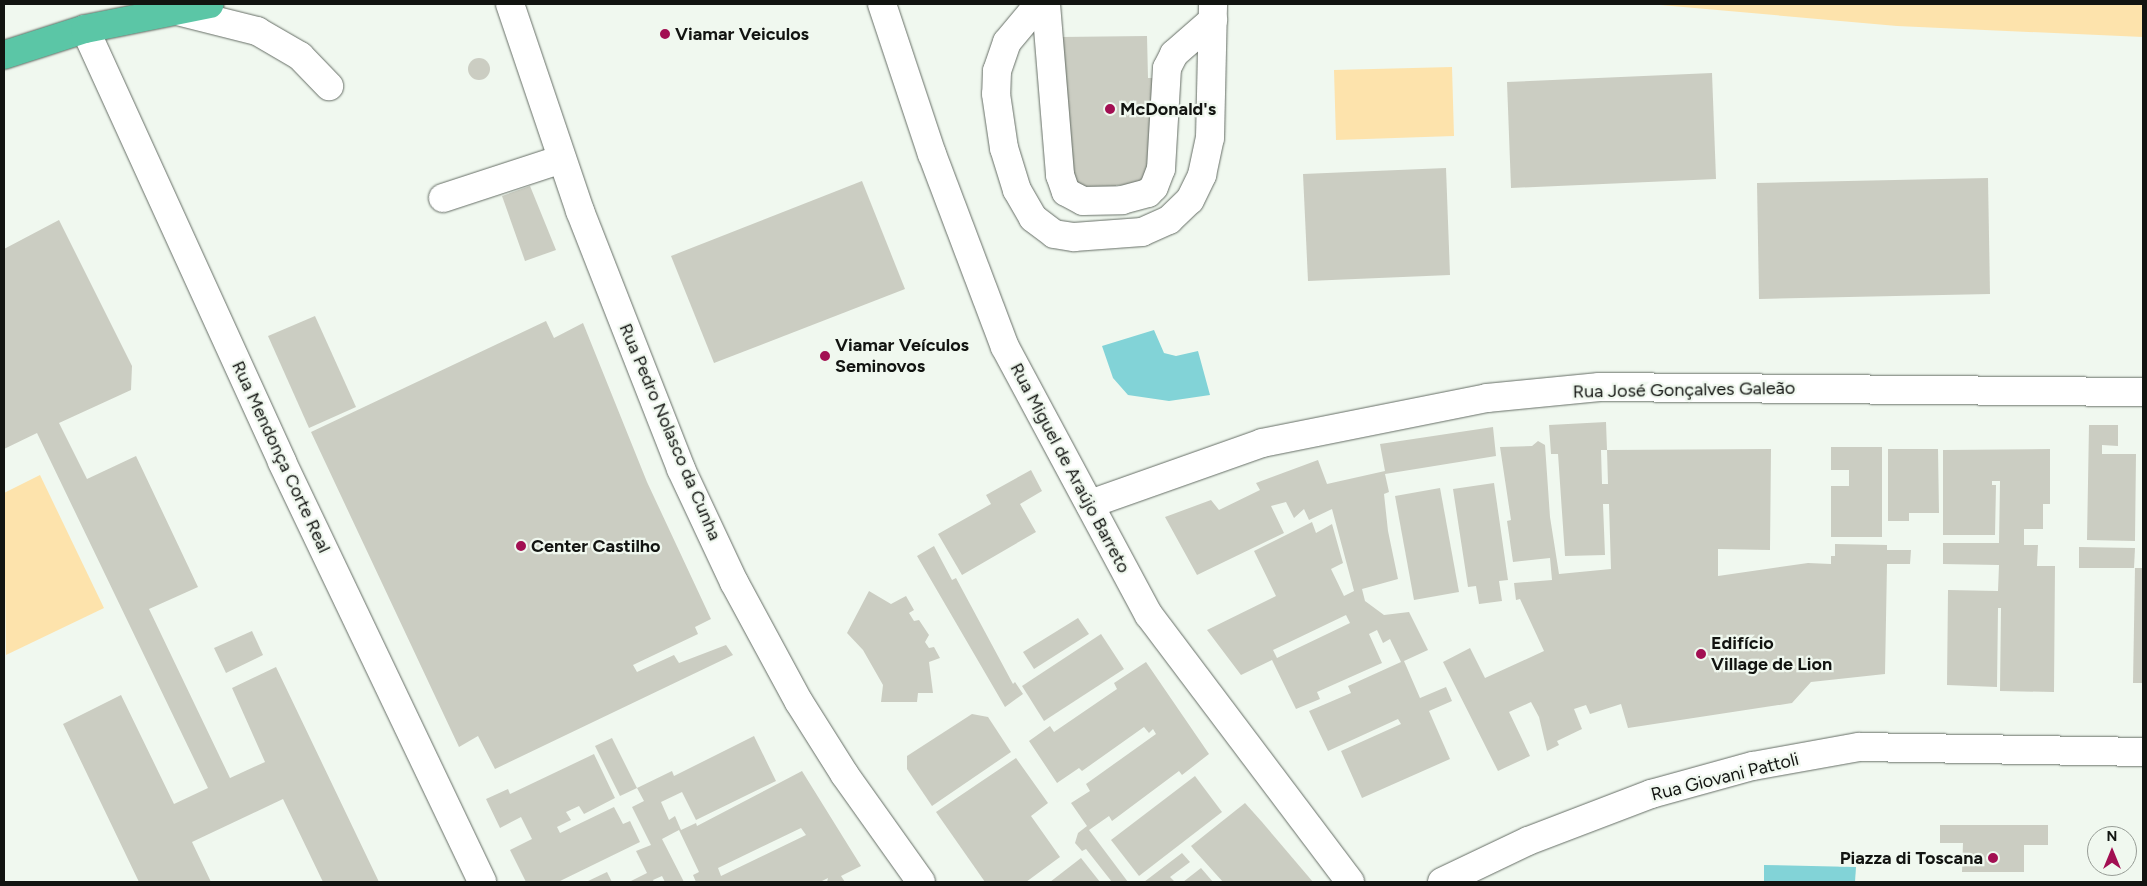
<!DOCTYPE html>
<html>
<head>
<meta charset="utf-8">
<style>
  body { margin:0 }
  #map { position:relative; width:2147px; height:886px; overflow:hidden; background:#f0f8ef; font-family:Figtree,sans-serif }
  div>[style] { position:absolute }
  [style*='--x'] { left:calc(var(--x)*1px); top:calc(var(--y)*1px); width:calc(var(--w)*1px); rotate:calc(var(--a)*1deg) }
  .green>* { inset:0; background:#fde3ac }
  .water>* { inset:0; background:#82d3d7 }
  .building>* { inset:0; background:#cbcdc2 }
  .round { border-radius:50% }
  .roads { filter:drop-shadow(0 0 1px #666e66) drop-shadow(0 0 1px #666e66) }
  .minor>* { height:28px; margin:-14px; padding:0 14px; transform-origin:14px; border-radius:14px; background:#fff }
  .highway>* { height:28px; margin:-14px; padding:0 14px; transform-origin:14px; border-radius:14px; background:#5bc6a6 }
  .dots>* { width:14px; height:14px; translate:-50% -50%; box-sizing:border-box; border:2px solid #f0f8ef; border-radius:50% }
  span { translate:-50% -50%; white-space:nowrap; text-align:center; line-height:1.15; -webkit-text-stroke:4.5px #f0f8ef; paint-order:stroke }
  .poi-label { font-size:18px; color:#121411; font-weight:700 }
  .left { translate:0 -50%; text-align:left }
  .right { translate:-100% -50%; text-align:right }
  .street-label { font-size:18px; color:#121411 }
  .frame { position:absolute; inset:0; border:5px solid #121411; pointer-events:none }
  .north { position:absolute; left:2087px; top:826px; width:50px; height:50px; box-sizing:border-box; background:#f0f8ef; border:1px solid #979d96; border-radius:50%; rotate:0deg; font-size:14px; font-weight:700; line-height:20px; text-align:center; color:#121411 }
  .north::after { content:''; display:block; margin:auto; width:18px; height:22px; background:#a20f52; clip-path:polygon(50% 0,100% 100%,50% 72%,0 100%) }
</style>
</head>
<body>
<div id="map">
  <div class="green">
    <div style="clip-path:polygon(1649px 4px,2143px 4px,2143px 37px,1897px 26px)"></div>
    <div style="clip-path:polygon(1452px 67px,1454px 136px,1336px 140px,1334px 70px)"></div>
    <div style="clip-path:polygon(40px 475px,104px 608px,6px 655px,4px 493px)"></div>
  </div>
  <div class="water">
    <div style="clip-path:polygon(1154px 330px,1164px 353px,1176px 356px,1198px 351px,1210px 395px,1169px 401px,1128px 395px,1113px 378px,1102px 346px)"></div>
    <div style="clip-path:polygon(1764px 865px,1856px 867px,1855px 882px,1764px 882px)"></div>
  </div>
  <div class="building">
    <div style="clip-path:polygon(1147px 36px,1148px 78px,1159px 78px,1156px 185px,1116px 185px,1116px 198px,1086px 198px,1086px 186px,1063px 187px,1060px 37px)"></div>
    <div class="round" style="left:468px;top:58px;width:22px;height:22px"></div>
    <div style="clip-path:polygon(1712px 73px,1716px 179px,1511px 188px,1507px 82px)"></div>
    <div style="clip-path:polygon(1446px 168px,1450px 275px,1308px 281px,1303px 174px)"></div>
    <div style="clip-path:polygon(1988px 178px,1990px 294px,1759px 299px,1757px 183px)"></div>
    <div style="clip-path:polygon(862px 181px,905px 289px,714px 363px,671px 256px)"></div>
    <div style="clip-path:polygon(530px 186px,556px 250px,525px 261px,502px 196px)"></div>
    <div style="clip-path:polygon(59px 220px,132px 366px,131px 390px,59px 423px,87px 479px,136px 456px,198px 587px,149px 609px,230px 778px,265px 762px,232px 688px,276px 667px,379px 882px,323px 882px,283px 799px,192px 842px,211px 882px,139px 882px,63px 724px,121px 695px,174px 804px,208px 788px,37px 433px,4px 449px,4px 249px)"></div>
    <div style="clip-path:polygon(315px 316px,356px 407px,309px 428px,268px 336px)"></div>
    <div style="clip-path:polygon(546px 321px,554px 338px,583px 323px,647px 482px,711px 619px,695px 627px,698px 634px,633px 665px,637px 672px,674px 655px,679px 663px,726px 645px,733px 655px,495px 769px,478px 736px,459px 747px,311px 432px)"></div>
    <div style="clip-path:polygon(evenodd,1606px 422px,1607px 450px,1771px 449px,1770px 550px,1718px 549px,1718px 576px,1808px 563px,1831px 564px,1831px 556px,1835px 556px,1835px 544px,1887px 545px,1887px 550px,1911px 550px,1910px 564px,1887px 564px,1885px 674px,1811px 682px,1792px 703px,1628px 728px,1621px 704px,1590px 714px,1586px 705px,1574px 709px,1582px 729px,1557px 741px,1559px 745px,1547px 751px,1539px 717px,1531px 702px,1509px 712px,1530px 756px,1498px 771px,1443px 662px,1470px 648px,1485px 678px,1544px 651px,1520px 599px,1516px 600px,1514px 583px,1552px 580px,1550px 558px,1513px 562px,1507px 521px,1511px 520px,1500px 447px,1532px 446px,1538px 441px,1545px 445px,1550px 517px,1559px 574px,1611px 569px,1609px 504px,1603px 504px,1605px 555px,1565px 556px,1558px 454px,1551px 454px,1549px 425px,1606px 422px,1601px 450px,1607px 450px,1608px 484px,1602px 484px,1601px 450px)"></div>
    <div style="clip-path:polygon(2089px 425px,2118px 425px,2118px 446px,2102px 445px,2102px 454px,2136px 454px,2135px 541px,2087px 540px)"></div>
    <div style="clip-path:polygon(evenodd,1493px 427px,1496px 456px,1385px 474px,1389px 492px,1384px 494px,1388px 531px,1398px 579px,1362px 589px,1365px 601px,1384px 615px,1409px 612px,1428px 650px,1404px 661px,1420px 698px,1446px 687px,1452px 701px,1429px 711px,1450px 759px,1362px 798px,1341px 751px,1401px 724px,1398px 719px,1328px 751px,1309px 711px,1351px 693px,1348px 686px,1401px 662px,1390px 639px,1383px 643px,1377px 630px,1369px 634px,1382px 663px,1317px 692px,1320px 699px,1296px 709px,1272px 660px,1241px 675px,1207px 630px,1276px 596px,1254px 551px,1312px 522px,1316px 533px,1332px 524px,1343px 563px,1331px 569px,1344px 596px,1354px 591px,1332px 509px,1309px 520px,1304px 509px,1294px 518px,1286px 502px,1271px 506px,1284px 533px,1197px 575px,1165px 517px,1211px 500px,1219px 510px,1260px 490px,1256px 483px,1318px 460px,1327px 484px,1385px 471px,1380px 444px,1493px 427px,1346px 615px,1350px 623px,1277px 658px,1273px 650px,1346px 615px)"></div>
    <div style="clip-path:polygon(1831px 447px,1882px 447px,1882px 537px,1831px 537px,1831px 486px,1849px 486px,1849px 470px,1831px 470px)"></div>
    <div style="clip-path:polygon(1888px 449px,1938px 449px,1939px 513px,1909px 513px,1909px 521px,1888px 521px)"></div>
    <div style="clip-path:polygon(2050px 449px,2050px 504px,2043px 504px,2043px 529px,2024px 529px,2024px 545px,2038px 545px,2037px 566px,2055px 566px,2054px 692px,2000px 691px,2001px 608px,1998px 608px,1997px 687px,1947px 685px,1948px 590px,1998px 591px,1999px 565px,1943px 564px,1943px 543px,1999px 543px,2000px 481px,1992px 481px,1992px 485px,1996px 485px,1995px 535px,1943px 535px,1943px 450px)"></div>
    <div style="clip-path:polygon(1031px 470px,1042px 491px,1020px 504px,1036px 532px,962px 575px,938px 534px,991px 504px,986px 495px)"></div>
    <div style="clip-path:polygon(1494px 483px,1508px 580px,1499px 581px,1502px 601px,1479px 604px,1476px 586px,1468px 587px,1453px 489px)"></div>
    <div style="clip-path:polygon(1440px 488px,1459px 592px,1414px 600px,1395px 496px)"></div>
    <div style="clip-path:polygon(934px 546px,952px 580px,956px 578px,1013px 684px,1015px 682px,1023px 694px,1005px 707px,917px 556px)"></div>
    <div style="clip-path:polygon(2079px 547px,2135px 548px,2134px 568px,2079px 568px)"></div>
    <div style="clip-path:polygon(2135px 568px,2143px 568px,2143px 683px,2133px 683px)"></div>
    <div style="clip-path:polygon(869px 591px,891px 604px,906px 596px,914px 610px,909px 613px,914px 621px,919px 620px,929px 635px,925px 642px,929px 648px,934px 647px,940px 658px,929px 662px,933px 693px,918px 693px,917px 702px,881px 702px,883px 685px,863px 650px,847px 633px)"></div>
    <div style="clip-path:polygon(1078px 618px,1089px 634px,1034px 669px,1023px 652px)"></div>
    <div style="clip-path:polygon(252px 631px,263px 655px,226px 673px,214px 648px)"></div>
    <div style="clip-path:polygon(1101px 634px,1124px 669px,1044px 721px,1022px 686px)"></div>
    <div style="clip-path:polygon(1146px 662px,1209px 754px,1182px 775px,1179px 771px,1112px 821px,1109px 816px,1089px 830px,1128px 882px,1112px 882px,1086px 849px,1082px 851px,1075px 843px,1078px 833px,1087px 826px,1071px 803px,1090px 791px,1086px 784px,1156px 734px,1153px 729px,1149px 733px,1144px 727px,1082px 771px,1079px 768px,1057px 783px,1029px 741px,1050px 726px,1054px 732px,1117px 689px,1114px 683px)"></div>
    <div style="clip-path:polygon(972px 714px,988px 717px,1011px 752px,932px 806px,907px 769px,907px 756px)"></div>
    <div style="clip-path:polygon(evenodd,754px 736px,776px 781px,696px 820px,682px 792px,661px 802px,669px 820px,675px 816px,681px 830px,696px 823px,697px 826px,802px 771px,861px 866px,841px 876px,845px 882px,827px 882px,828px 878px,820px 882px,696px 882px,693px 875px,699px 872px,679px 830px,662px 839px,684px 882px,665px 882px,662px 876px,653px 880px,654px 882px,629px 882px,647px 873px,636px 851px,651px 845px,632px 807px,644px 801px,637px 788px,672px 771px,674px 776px,754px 736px,801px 828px,806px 835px,721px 876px,718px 868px,801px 828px)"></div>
    <div style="clip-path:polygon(612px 738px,637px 788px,620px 796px,595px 746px)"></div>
    <div style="clip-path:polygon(594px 754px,615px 798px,584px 814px,579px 806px,566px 812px,571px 820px,557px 827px,560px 833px,614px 807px,623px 824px,630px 821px,640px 842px,558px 882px,526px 882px,510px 850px,532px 839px,521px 817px,500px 828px,486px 799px,508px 789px,510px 794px)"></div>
    <div style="clip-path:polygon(1016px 758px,1048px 803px,1031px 816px,1060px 857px,1026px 882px,985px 882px,936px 812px)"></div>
    <div style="clip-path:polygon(1195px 776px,1222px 812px,1139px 876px,1111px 840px)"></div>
    <div style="clip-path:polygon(1245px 803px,1262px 822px,1313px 882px,1223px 882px,1195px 851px,1191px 846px)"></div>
    <div style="clip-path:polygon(1940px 825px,2048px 825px,2048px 845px,2024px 845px,2024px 872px,1962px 872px,1963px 843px,1940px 843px)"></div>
    <div style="clip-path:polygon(1182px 853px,1190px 862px,1170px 877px,1175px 882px,1144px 882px)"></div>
    <div style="clip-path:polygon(1081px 858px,1100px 882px,1050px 882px)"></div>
    <div style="clip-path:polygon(1201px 868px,1213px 882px,1183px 882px)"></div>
    <div style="clip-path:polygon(607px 872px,612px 882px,586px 882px)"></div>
  </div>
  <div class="roads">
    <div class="minor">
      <div style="--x:510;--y:4;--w:219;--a:71.3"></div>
      <div style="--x:580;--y:211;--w:277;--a:68.6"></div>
      <div style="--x:681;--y:469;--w:125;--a:64.9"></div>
      <div style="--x:734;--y:582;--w:136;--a:61.6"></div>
      <div style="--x:799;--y:702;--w:86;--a:57.8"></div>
      <div style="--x:845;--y:775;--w:131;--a:54.6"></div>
      <div style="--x:882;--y:4;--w:158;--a:71.6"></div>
      <div style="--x:932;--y:154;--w:206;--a:69.3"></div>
      <div style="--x:1005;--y:347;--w:304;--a:61.8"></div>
      <div style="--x:1149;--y:615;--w:334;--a:53"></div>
      <div style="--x:1044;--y:4;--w:13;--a:148"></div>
      <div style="--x:1033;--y:11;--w:40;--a:130"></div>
      <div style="--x:1007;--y:42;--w:31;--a:109"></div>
      <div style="--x:997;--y:71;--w:23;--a:92"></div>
      <div style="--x:996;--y:94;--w:55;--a:81.6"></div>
      <div style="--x:1004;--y:148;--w:44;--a:72.8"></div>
      <div style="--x:1017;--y:190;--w:32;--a:60"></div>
      <div style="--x:1033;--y:218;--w:26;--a:37"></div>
      <div style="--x:1054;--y:234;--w:20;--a:9"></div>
      <div style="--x:1074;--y:237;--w:68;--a:-4.2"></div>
      <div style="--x:1142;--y:232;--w:30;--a:-24"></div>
      <div style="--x:1169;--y:220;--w:29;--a:-44"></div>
      <div style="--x:1190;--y:200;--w:28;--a:-64"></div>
      <div style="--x:1202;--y:175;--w:38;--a:-78"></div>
      <div style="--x:1210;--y:138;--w:134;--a:-88.7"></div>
      <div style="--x:1046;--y:4;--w:172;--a:85.3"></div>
      <div style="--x:1060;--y:175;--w:18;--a:71"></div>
      <div style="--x:1066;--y:192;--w:19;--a:28"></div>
      <div style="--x:1083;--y:201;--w:39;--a:-1"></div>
      <div style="--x:1122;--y:200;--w:27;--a:-15"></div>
      <div style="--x:1148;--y:193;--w:8;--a:-45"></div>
      <div style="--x:1154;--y:187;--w:19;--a:-69"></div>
      <div style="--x:1161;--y:169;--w:101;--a:-86.6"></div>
      <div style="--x:1167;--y:68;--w:16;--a:-63"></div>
      <div style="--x:1174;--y:54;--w:52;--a:-41.1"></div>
      <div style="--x:173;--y:10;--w:87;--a:14"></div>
      <div style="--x:257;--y:31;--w:50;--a:30.2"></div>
      <div style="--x:300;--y:56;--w:42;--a:46"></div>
      <div style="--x:85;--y:29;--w:476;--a:65.5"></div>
      <div style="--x:282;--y:462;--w:465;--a:64.5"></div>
      <div style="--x:443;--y:198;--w:125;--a:-18.1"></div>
      <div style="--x:1090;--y:504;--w:182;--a:-19.5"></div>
      <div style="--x:1262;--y:443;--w:229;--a:-11.3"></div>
      <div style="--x:1487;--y:398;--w:113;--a:-5.6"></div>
      <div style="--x:1599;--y:387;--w:544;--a:0.53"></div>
      <div style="--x:1442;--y:882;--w:95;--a:-25.5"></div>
      <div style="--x:1528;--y:841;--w:132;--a:-20.9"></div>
      <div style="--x:1651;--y:794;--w:106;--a:-15.4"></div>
      <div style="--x:1753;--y:766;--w:108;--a:-10.2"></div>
      <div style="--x:1859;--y:747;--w:284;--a:1"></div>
    </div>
    <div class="highway">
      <div style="--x:4;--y:55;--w:85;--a:-17.8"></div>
      <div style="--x:85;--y:29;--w:127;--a:-11.3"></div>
    </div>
  </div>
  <div class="dots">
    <div style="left:665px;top:34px;background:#a20f52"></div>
    <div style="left:1110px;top:109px;background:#a20f52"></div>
    <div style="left:825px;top:356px;background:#a20f52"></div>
    <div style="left:521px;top:546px;background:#a20f52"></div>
    <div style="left:1701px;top:654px;background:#a20f52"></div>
    <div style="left:1993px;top:858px;background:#a20f52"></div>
  </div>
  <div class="poi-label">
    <span class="left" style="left:675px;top:34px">Viamar Veiculos</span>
    <span class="left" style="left:1120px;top:109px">McDonald's</span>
    <span class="left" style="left:835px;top:356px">Viamar Veículos<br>Seminovos</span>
    <span class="left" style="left:531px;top:546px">Center Castilho</span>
    <span class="left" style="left:1711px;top:654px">Edifício<br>Village de Lion</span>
    <span class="right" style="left:1983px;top:858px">Piazza di Toscana</span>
  </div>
  <div class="street-label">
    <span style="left:1684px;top:390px;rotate:-1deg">Rua José Gonçalves Galeão</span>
    <span style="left:670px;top:432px;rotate:67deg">Rua Pedro Nolasco da Cunha</span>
    <span style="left:281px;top:457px;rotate:65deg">Rua Mendonça Corte Real</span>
    <span style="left:1070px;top:468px;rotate:62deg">Rua Miguel de Araújo Barreto</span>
    <span style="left:1725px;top:777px;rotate:-14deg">Rua Giovani Pattoli</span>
  </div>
  <div class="frame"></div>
  <div class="north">N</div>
</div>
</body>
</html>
